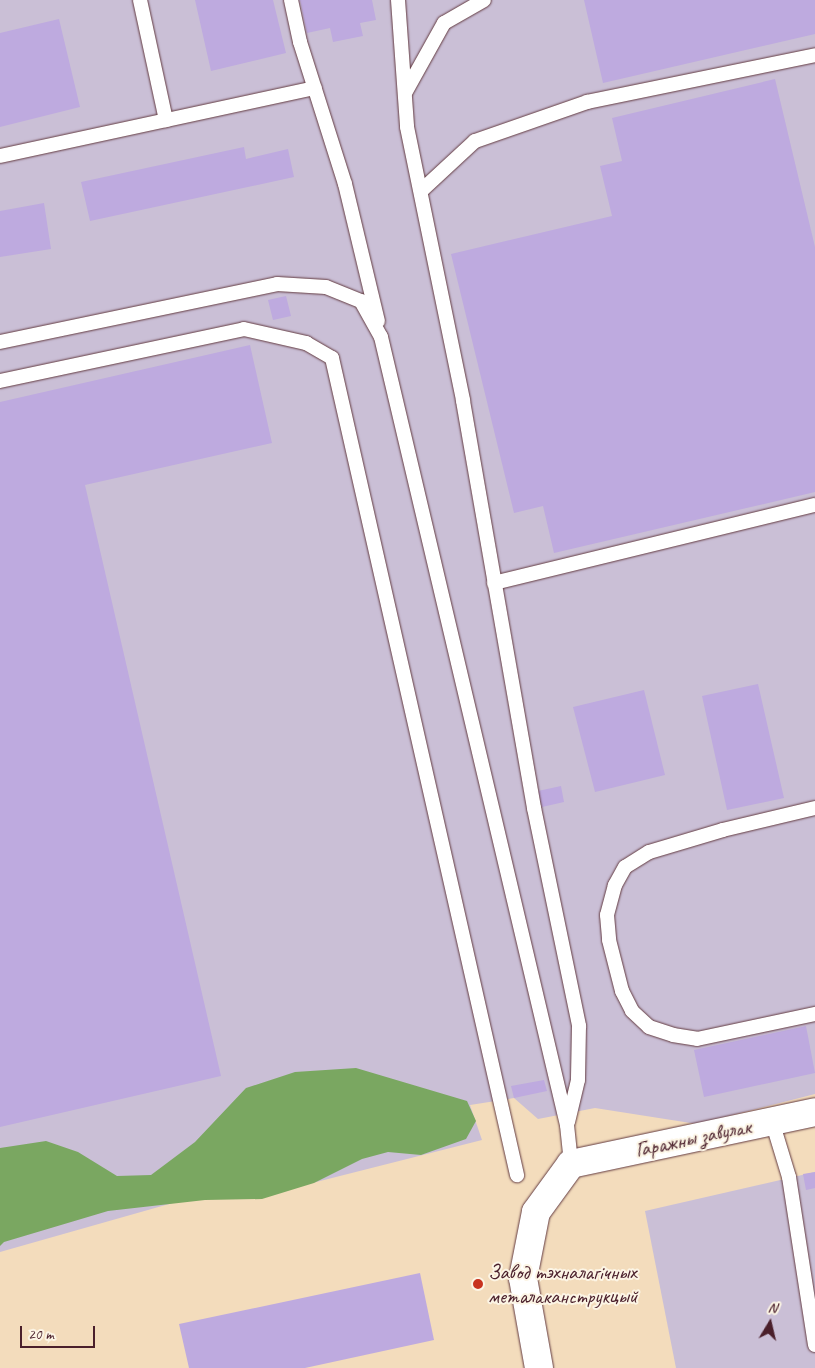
<!DOCTYPE html>
<html>
<head>
<meta charset="utf-8">
<style>
  body { margin:0 }
  #map { position:relative; width:815px; height:1368px; overflow:hidden; background:#f3dcbc; font-family:Caveat,sans-serif }
  div>[style] { position:absolute }
  [style*='--x'] { left:calc(var(--x)*1px); top:calc(var(--y)*1px); width:calc(var(--w)*1px); rotate:calc(var(--a)*1deg) }
  .industrial>* { inset:0; background:#cabfd6 }
  .forest>* { inset:0; background:#7aa761 }
  .building>* { inset:0; background:#beaadf }
  .roads { filter:drop-shadow(0 0 1px #633b41) drop-shadow(0 0 1px #633b41) }
  .service>* { height:14px; margin:-7px; padding:0 7px; transform-origin:7px; border-radius:7px; background:#fff }
  .tertiary>* { height:28px; margin:-14px; padding:0 14px; transform-origin:14px; border-radius:14px; background:#fff }
  .dots>* { width:14px; height:14px; translate:-50% -50%; box-sizing:border-box; border:2px solid #fcf5e5; border-radius:50% }
  span { translate:-50% -50%; white-space:nowrap; text-align:center; line-height:1.15; -webkit-text-stroke:4px #fcf5e5; paint-order:stroke }
  .street-label { font-size:21px; color:#4a1f2b }
  .poi-label { font-size:21px; color:#4a1f2b }
  .left { translate:0 -50%; text-align:left }
  .north { position:absolute; left:745px; top:1298px; width:50px; height:50px; -webkit-text-stroke:4px #fcf5e5; paint-order:stroke; rotate:9deg; font-size:14px; font-weight:700; line-height:20px; text-align:center; color:#4a1f2b }
  .north::after { content:''; display:block; margin:auto; width:18px; height:22px; background:#4a1f2b; clip-path:polygon(50% 0,100% 100%,50% 72%,0 100%) }
  .scale { position:absolute; left:20px; top:1326px; width:75px; height:22px; box-sizing:border-box; border:2px solid #4a1f2b; border-top:0; padding-left:6px; font-size:15px; line-height:18px; white-space:nowrap; color:#4a1f2b; -webkit-text-stroke:4px #fcf5e5; paint-order:stroke }
</style>
</head>
<body>
<div id="map">
  <div class="industrial">
    <div style="clip-path:polygon(0 0,815px 0,815px 1094px,697px 1124px,595px 1108px,538px 1119px,514px 1098px,470px 1105px,482px 1140px,249px 1199px,243px 1183px,0 1252px)"></div>
    <div style="clip-path:polygon(815px 1172px,815px 1368px,676px 1368px,645px 1211px)"></div>
  </div>
  <div class="forest">
    <div style="clip-path:polygon(356px 1068px,467px 1101px,476px 1121px,466px 1139px,421px 1155px,388px 1152px,362px 1159px,314px 1183px,262px 1199px,205px 1200px,108px 1211px,4px 1242px,0 1246px,0 1148px,46px 1141px,78px 1152px,117px 1176px,151px 1175px,195px 1142px,246px 1088px,295px 1072px)"></div>
  </div>
  <div class="building">
    <div style="clip-path:polygon(195px 0,273px 0,286px 53px,211px 71px)"></div>
    <div style="clip-path:polygon(300px 0,372px 0,376px 20px,360px 23px,363px 36px,333px 42px,330px 28px,307px 33px)"></div>
    <div style="clip-path:polygon(584px 0,815px 0,815px 34px,603px 83px)"></div>
    <div style="clip-path:polygon(59px 19px,80px 107px,0 127px,0 33px)"></div>
    <div style="clip-path:polygon(775px 79px,815px 247px,815px 492px,554px 553px,543px 506px,514px 513px,451px 254px,612px 216px,600px 166px,622px 161px,612px 118px)"></div>
    <div style="clip-path:polygon(244px 147px,246px 159px,288px 149px,294px 177px,90px 221px,81px 182px)"></div>
    <div style="clip-path:polygon(44px 203px,51px 249px,0 257px,0 211px)"></div>
    <div style="clip-path:polygon(286px 296px,291px 316px,273px 320px,268px 300px)"></div>
    <div style="clip-path:polygon(250px 345px,272px 443px,85px 485px,221px 1076px,0 1127px,0 402px)"></div>
    <div style="clip-path:polygon(758px 684px,784px 798px,727px 810px,702px 696px)"></div>
    <div style="clip-path:polygon(644px 690px,665px 775px,595px 792px,573px 707px)"></div>
    <div style="clip-path:polygon(561px 786px,564px 802px,542px 807px,538px 791px)"></div>
    <div style="clip-path:polygon(806px 1026px,815px 1073px,704px 1097px,694px 1050px)"></div>
    <div style="clip-path:polygon(544px 1080px,547px 1091px,514px 1098px,511px 1086px)"></div>
    <div style="clip-path:polygon(815px 1172px,815px 1188px,806px 1190px,803px 1174px)"></div>
    <div style="clip-path:polygon(420px 1273px,434px 1340px,305px 1368px,189px 1368px,179px 1324px)"></div>
  </div>
  <div class="roads">
    <div class="service">
      <div style="--x:140;--y:0;--w:123;--a:77.8"></div>
      <div style="--x:291;--y:0;--w:43;--a:77.9"></div>
      <div style="--x:300;--y:42;--w:149;--a:72.4"></div>
      <div style="--x:345;--y:184;--w:141;--a:76.5"></div>
      <div style="--x:398;--y:0;--w:127;--a:85.9"></div>
      <div style="--x:407;--y:127;--w:280;--a:78.4"></div>
      <div style="--x:463;--y:401;--w:413;--a:80.1"></div>
      <div style="--x:534;--y:808;--w:223;--a:78.3"></div>
      <div style="--x:579;--y:1026;--w:54;--a:91.1"></div>
      <div style="--x:578;--y:1080;--w:43;--a:103.4"></div>
      <div style="--x:405;--y:93;--w:80;--a:-60.9"></div>
      <div style="--x:444;--y:23;--w:46;--a:-29.9"></div>
      <div style="--x:0;--y:156;--w:322;--a:-12.2"></div>
      <div style="--x:422;--y:190;--w:72;--a:-42.8"></div>
      <div style="--x:475;--y:141;--w:119;--a:-19.2"></div>
      <div style="--x:587;--y:102;--w:233;--a:-11.6"></div>
      <div style="--x:0;--y:342;--w:283;--a:-11.8"></div>
      <div style="--x:277;--y:284;--w:49;--a:3.5"></div>
      <div style="--x:326;--y:287;--w:38;--a:22"></div>
      <div style="--x:361;--y:301;--w:41;--a:60.9"></div>
      <div style="--x:381;--y:337;--w:810;--a:76.72"></div>
      <div style="--x:567;--y:1125;--w:39;--a:84"></div>
      <div style="--x:0;--y:381;--w:249;--a:-12"></div>
      <div style="--x:244;--y:329;--w:64;--a:12.7"></div>
      <div style="--x:306;--y:343;--w:30;--a:30"></div>
      <div style="--x:332;--y:358;--w:838;--a:77.24"></div>
      <div style="--x:494;--y:583;--w:330;--a:-13.7"></div>
      <div style="--x:815;--y:808;--w:95;--a:166.6"></div>
      <div style="--x:723;--y:830;--w:77;--a:163.4"></div>
      <div style="--x:649;--y:852;--w:28;--a:148"></div>
      <div style="--x:625;--y:867;--w:21;--a:119"></div>
      <div style="--x:615;--y:885;--w:31;--a:105"></div>
      <div style="--x:607;--y:915;--w:25;--a:85"></div>
      <div style="--x:609;--y:940;--w:53;--a:75.7"></div>
      <div style="--x:622;--y:991;--w:22;--a:63"></div>
      <div style="--x:632;--y:1011;--w:23;--a:43"></div>
      <div style="--x:649;--y:1027;--w:25;--a:18"></div>
      <div style="--x:673;--y:1035;--w:24;--a:9"></div>
      <div style="--x:697;--y:1039;--w:121;--a:-12"></div>
      <div style="--x:772;--y:1121;--w:59;--a:73.1"></div>
      <div style="--x:789;--y:1177;--w:170;--a:81.2"></div>
    </div>
    <div class="tertiary">
      <div style="--x:539;--y:1368;--w:91;--a:-100.1"></div>
      <div style="--x:523;--y:1278;--w:67;--a:-78.9"></div>
      <div style="--x:536;--y:1212;--w:59;--a:-53.9"></div>
      <div style="--x:571;--y:1164;--w:249;--a:-12"></div>
    </div>
  </div>
  <div class="dots">
    <div style="left:478px;top:1284px;background:#c8321e"></div>
  </div>
  <div class="street-label">
    <span style="left:693px;top:1138px;rotate:-12deg">Гаражны завулак</span>
  </div>
  <div class="poi-label">
    <span class="left" style="left:488px;top:1284px">Завод тэхналагічных<br>металаканструкцый</span>
  </div>
  <div class="north">N</div>
  <div class="scale">20 m</div>
</div>
</body>
</html>
